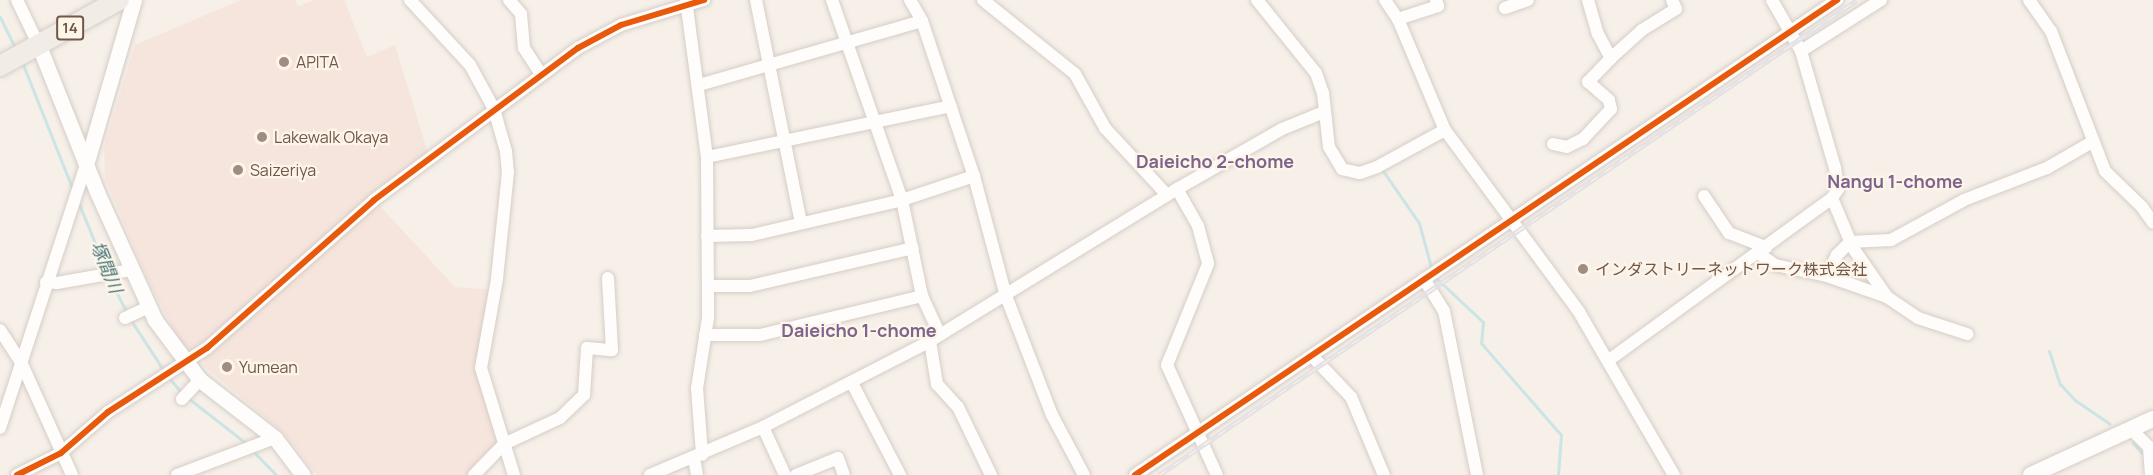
<!DOCTYPE html>
<html>
<head>
<meta charset="utf-8">
<style>
  body { margin:0 }
  #map { position:relative; width:2153px; height:475px; overflow:hidden; background:#f6f0e9; font-family:Manrope,"Noto Sans JP",sans-serif }
  div>[style] { position:absolute }
  [style*='--x'] { left:calc(var(--x)*1px); top:calc(var(--y)*1px); width:calc(var(--w)*1px); rotate:calc(var(--a)*1deg) }
  .commercial>* { inset:0; background:#f6e5dd }
  .stream>* { height:3px; margin:-1.5px; padding:0 1.5px; transform-origin:1.5px; border-radius:1.5px; background:#cbe4e5 }
  .roads { filter:drop-shadow(0 0 2px #d5cdc7) drop-shadow(0 0 2px #d5cdc7) }
  .minor>* { height:12px; margin:-6px; padding:0 6px; transform-origin:6px; border-radius:6px; background:#fefdfc }
  .tertiary>* { height:15px; margin:-7.5px; padding:0 7.5px; transform-origin:7.5px; border-radius:7.5px; background:#fefdfc }
  .secondary>* { height:16px; margin:-8px; padding:0 8px; transform-origin:8px; border-radius:8px; background:#fefdfc }
  .primary>* { height:20px; margin:-10px; padding:0 10px; transform-origin:10px; border-radius:10px; background:#f1ece5 }
  .rail>* { height:5px; margin-top:-2.5px; transform-origin:0; background:repeating-linear-gradient(90deg,#fef5e9 0 9px,#e4e1e4 0 18px); box-sizing:border-box; border-block:2px solid #e4e1e4 }
  .cycleway>* { height:6px; margin:-3px; padding:0 3px; transform-origin:3px; border-radius:3px; background:#e8590c }
  .dots>* { width:16px; height:16px; translate:-50% -50%; box-sizing:border-box; border:3px solid #fef5e9; border-radius:50% }
  span { translate:-50% -50%; white-space:nowrap; text-align:center; line-height:1.15; -webkit-text-stroke:4.5px #fef5e9; paint-order:stroke }
  .shield-label span { padding:2px 4px; background:#fef5e9; border:2px solid; border-radius:4px; -webkit-text-stroke-width:0 }
  .shield-label { font-size:15px; color:#71574b; font-weight:700 }
  .poi-label { font-size:16px; color:#71574b }
  .left { translate:0 -50%; text-align:left }
  .neighbourhood-label { font-size:18px; color:#7d638e; font-weight:700 }
  .water-label { font-size:18px; color:#43767d; font-style:italic }
</style>
</head>
<body>
<div id="map">
  <div class="commercial">
    <div style="clip-path:polygon(241px 0,295px 0,298px 6px,315px 0,344px 0,367px 57px,395px 45px,428px 153px,331px 230px,242px 311px,197px 348px,189px 349px,180px 342px,152px 288px,105px 179px,104px 147px,135px 45px)"></div>
    <div style="clip-path:polygon(378px 204px,455px 287px,491px 290px,477px 377px,499px 441px,468px 475px,317px 475px,284px 433px,204px 366px,204px 359px)"></div>
  </div>
  <div class="stream">
    <div style="--x:0;--y:17;--w:34;--a:64"></div>
    <div style="--x:22;--y:62;--w:138;--a:68.3"></div>
    <div style="--x:1381;--y:168;--w:67;--a:55.4"></div>
    <div style="--x:1419;--y:223;--w:50;--a:74.8"></div>
    <div style="--x:79;--y:204;--w:71;--a:67.8"></div>
    <div style="--x:108;--y:276;--w:42;--a:62.8"></div>
    <div style="--x:1435;--y:277;--w:66;--a:43.2"></div>
    <div style="--x:1483;--y:322;--w:21;--a:95"></div>
    <div style="--x:1481;--y:343;--w:122;--a:49"></div>
    <div style="--x:1561;--y:435;--w:40;--a:94.3"></div>
    <div style="--x:130;--y:319;--w:62;--a:56.8"></div>
    <div style="--x:2049;--y:351;--w:35;--a:72"></div>
    <div style="--x:2060;--y:384;--w:22;--a:47"></div>
    <div style="--x:2075;--y:400;--w:42;--a:34.4"></div>
    <div style="--x:168;--y:377;--w:23;--a:49"></div>
    <div style="--x:188;--y:398;--w:75;--a:37.9"></div>
    <div style="--x:2133;--y:443;--w:13;--a:48"></div>
    <div style="--x:253;--y:451;--w:33;--a:46"></div>
  </div>
  <div class="roads">
    <div class="minor">
      <div style="--x:17;--y:0;--w:51;--a:64.4"></div>
      <div style="--x:410;--y:0;--w:88;--a:47.3"></div>
      <div style="--x:470;--y:65;--w:50;--a:61.4"></div>
      <div style="--x:494;--y:109;--w:44;--a:74.1"></div>
      <div style="--x:506;--y:151;--w:21;--a:85"></div>
      <div style="--x:508;--y:172;--w:108;--a:95.9"></div>
      <div style="--x:497;--y:279;--w:90;--a:100.2"></div>
      <div style="--x:481;--y:368;--w:112;--a:72.9"></div>
      <div style="--x:509;--y:0;--w:18;--a:49"></div>
      <div style="--x:521;--y:14;--w:34;--a:85"></div>
      <div style="--x:524;--y:48;--w:31;--a:57"></div>
      <div style="--x:686;--y:0;--w:158;--a:82.4"></div>
      <div style="--x:707;--y:157;--w:161;--a:89.6"></div>
      <div style="--x:708;--y:318;--w:71;--a:98.9"></div>
      <div style="--x:697;--y:388;--w:67;--a:85.7"></div>
      <div style="--x:756;--y:0;--w:227;--a:78.6"></div>
      <div style="--x:832;--y:0;--w:212;--a:70.7"></div>
      <div style="--x:902;--y:200;--w:98;--a:78.2"></div>
      <div style="--x:922;--y:296;--w:43;--a:65.2"></div>
      <div style="--x:910;--y:0;--w:24;--a:60"></div>
      <div style="--x:922;--y:21;--w:163;--a:71.5"></div>
      <div style="--x:974;--y:176;--w:124;--a:75.1"></div>
      <div style="--x:1006;--y:296;--w:128;--a:68.9"></div>
      <div style="--x:1052;--y:415;--w:68;--a:61.9"></div>
      <div style="--x:983;--y:0;--w:118;--a:38.8"></div>
      <div style="--x:1075;--y:74;--w:62;--a:60.9"></div>
      <div style="--x:1105;--y:128;--w:91;--a:47.2"></div>
      <div style="--x:1257;--y:0;--w:94;--a:51.1"></div>
      <div style="--x:1316;--y:73;--w:21;--a:71"></div>
      <div style="--x:1323;--y:93;--w:54;--a:83.7"></div>
      <div style="--x:1329;--y:147;--w:26;--a:59"></div>
      <div style="--x:1342;--y:169;--w:18;--a:13"></div>
      <div style="--x:1360;--y:173;--w:18;--a:-19"></div>
      <div style="--x:1377;--y:167;--w:77;--a:-28.6"></div>
      <div style="--x:1385;--y:0;--w:23;--a:56"></div>
      <div style="--x:1398;--y:19;--w:121;--a:67.1"></div>
      <div style="--x:1445;--y:130;--w:226;--a:53.6"></div>
      <div style="--x:1579;--y:312;--w:189;--a:59.8"></div>
      <div style="--x:1588;--y:0;--w:35;--a:74"></div>
      <div style="--x:1598;--y:34;--w:27;--a:62"></div>
      <div style="--x:1611;--y:58;--w:42;--a:-42.1"></div>
      <div style="--x:1642;--y:30;--w:40;--a:-32"></div>
      <div style="--x:1676;--y:9;--w:10;--a:-114"></div>
      <div style="--x:1772;--y:0;--w:59;--a:60.4"></div>
      <div style="--x:2029;--y:0;--w:38;--a:55"></div>
      <div style="--x:2051;--y:31;--w:150;--a:68.9"></div>
      <div style="--x:2105;--y:171;--w:52;--a:44.2"></div>
      <div style="--x:2142;--y:207;--w:19;--a:55"></div>
      <div style="--x:1505;--y:8;--w:24;--a:-19"></div>
      <div style="--x:1398;--y:19;--w:42;--a:-18"></div>
      <div style="--x:1438;--y:6;--w:6;--a:-108"></div>
      <div style="--x:699;--y:85;--w:232;--a:-16"></div>
      <div style="--x:1553;--y:144;--w:14;--a:12"></div>
      <div style="--x:1567;--y:147;--w:18;--a:-27"></div>
      <div style="--x:1583;--y:139;--w:41;--a:-47"></div>
      <div style="--x:1611;--y:109;--w:9;--a:-103"></div>
      <div style="--x:1609;--y:100;--w:28;--a:-139"></div>
      <div style="--x:1588;--y:82;--w:33;--a:-46"></div>
      <div style="--x:707;--y:157;--w:249;--a:-11.8"></div>
      <div style="--x:1177;--y:189;--w:43;--a:60.4"></div>
      <div style="--x:1198;--y:226;--w:39;--a:75"></div>
      <div style="--x:1208;--y:264;--w:109;--a:112.1"></div>
      <div style="--x:1167;--y:365;--w:121;--a:65.6"></div>
      <div style="--x:1704;--y:196;--w:45;--a:56"></div>
      <div style="--x:1729;--y:233;--w:40;--a:21"></div>
      <div style="--x:1832;--y:198;--w:54;--a:67.2"></div>
      <div style="--x:1853;--y:248;--w:60;--a:55.2"></div>
      <div style="--x:1887;--y:297;--w:37;--a:34"></div>
      <div style="--x:1918;--y:318;--w:52;--a:18.1"></div>
      <div style="--x:707;--y:236;--w:45;--a:-1.3"></div>
      <div style="--x:752;--y:235;--w:154;--a:-13.1"></div>
      <div style="--x:902;--y:200;--w:76;--a:-18.4"></div>
      <div style="--x:1758;--y:253;--w:21;--a:35"></div>
      <div style="--x:1775;--y:265;--w:53;--a:11.9"></div>
      <div style="--x:1827;--y:276;--w:64;--a:19.3"></div>
      <div style="--x:1827;--y:276;--w:23;--a:-65"></div>
      <div style="--x:1837;--y:255;--w:18;--a:-45"></div>
      <div style="--x:1850;--y:242;--w:41;--a:-2.8"></div>
      <div style="--x:1891;--y:240;--w:83;--a:-28.7"></div>
      <div style="--x:1964;--y:200;--w:89;--a:-21.1"></div>
      <div style="--x:2047;--y:168;--w:52;--a:-30"></div>
      <div style="--x:1424;--y:279;--w:38;--a:58"></div>
      <div style="--x:1444;--y:311;--w:167;--a:78.6"></div>
      <div style="--x:46;--y:282;--w:11;--a:5"></div>
      <div style="--x:57;--y:283;--w:75;--a:-10"></div>
      <div style="--x:708;--y:286;--w:42;--a:0"></div>
      <div style="--x:750;--y:286;--w:167;--a:-13.1"></div>
      <div style="--x:125;--y:318;--w:26;--a:-25"></div>
      <div style="--x:0;--y:330;--w:38;--a:57"></div>
      <div style="--x:21;--y:362;--w:124;--a:65.7"></div>
      <div style="--x:705;--y:335;--w:55;--a:0"></div>
      <div style="--x:760;--y:335;--w:167;--a:-13.5"></div>
      <div style="--x:930;--y:341;--w:44;--a:80.8"></div>
      <div style="--x:937;--y:384;--w:31;--a:48"></div>
      <div style="--x:958;--y:407;--w:76;--a:64.1"></div>
      <div style="--x:1312;--y:356;--w:57;--a:46.4"></div>
      <div style="--x:1351;--y:397;--w:85;--a:67.1"></div>
      <div style="--x:1609;--y:360;--w:276;--a:-36"></div>
      <div style="--x:1832;--y:198;--w:11;--a:-56"></div>
      <div style="--x:1838;--y:189;--w:21;--a:-98"></div>
      <div style="--x:1835;--y:168;--w:122;--a:-106.2"></div>
      <div style="--x:1801;--y:51;--w:95;--a:-32.5"></div>
      <div style="--x:852;--y:383;--w:104;--a:62.4"></div>
      <div style="--x:182;--y:399;--w:26;--a:-47"></div>
      <div style="--x:763;--y:427;--w:53;--a:65.4"></div>
      <div style="--x:0;--y:428;--w:277;--a:-71.9"></div>
      <div style="--x:2131;--y:429;--w:25;--a:45"></div>
      <div style="--x:2149;--y:447;--w:28;--a:86"></div>
      <div style="--x:694;--y:458;--w:17;--a:80"></div>
      <div style="--x:17;--y:475;--w:49;--a:-26.6"></div>
      <div style="--x:61;--y:453;--w:62;--a:-41.1"></div>
      <div style="--x:108;--y:412;--w:118;--a:-32.9"></div>
      <div style="--x:207;--y:348;--w:223;--a:-41.5"></div>
      <div style="--x:374;--y:200;--w:254;--a:-36.7"></div>
      <div style="--x:578;--y:48;--w:49;--a:-28.1"></div>
      <div style="--x:621;--y:25;--w:87;--a:-16.8"></div>
      <div style="--x:177;--y:475;--w:105;--a:-20.7"></div>
      <div style="--x:474;--y:475;--w:43;--a:-45.9"></div>
      <div style="--x:504;--y:444;--w:62;--a:-24.9"></div>
      <div style="--x:560;--y:418;--w:33;--a:-44"></div>
      <div style="--x:584;--y:395;--w:47;--a:-86.3"></div>
      <div style="--x:587;--y:348;--w:25;--a:5"></div>
      <div style="--x:612;--y:350;--w:72;--a:-93.2"></div>
      <div style="--x:650;--y:475;--w:123;--a:-23"></div>
      <div style="--x:763;--y:427;--w:188;--a:-27.2"></div>
      <div style="--x:930;--y:341;--w:290;--a:-31.6"></div>
      <div style="--x:1177;--y:189;--w:121;--a:-29.7"></div>
      <div style="--x:1282;--y:129;--w:45;--a:-22"></div>
      <div style="--x:796;--y:475;--w:45;--a:-22"></div>
      <div style="--x:838;--y:458;--w:18;--a:71"></div>
      <div style="--x:1135;--y:475;--w:848;--a:-34.08"></div>
    </div>
    <div class="tertiary">
      <div style="--x:39;--y:46;--w:157;--a:68.3"></div>
      <div style="--x:97;--y:192;--w:141;--a:65.6"></div>
      <div style="--x:155;--y:320;--w:75;--a:53.1"></div>
      <div style="--x:200;--y:380;--w:95;--a:37.7"></div>
      <div style="--x:275;--y:438;--w:46;--a:52.9"></div>
      <div style="--x:86;--y:165;--w:172;--a:-73.8"></div>
    </div>
    <div class="secondary">
      <div style="--x:2031;--y:475;--w:134;--a:-24.7"></div>
    </div>
    <div class="primary">
      <div style="--x:0;--y:66;--w:136;--a:-29"></div>
    </div>
  </div>
  <div class="rail">
    <div style="--x:1159;--y:475;--w:844;--a:-34.24"></div>
  </div>
  <div class="cycleway">
    <div style="--x:17;--y:475;--w:49;--a:-26.6"></div>
    <div style="--x:61;--y:453;--w:62;--a:-41.1"></div>
    <div style="--x:108;--y:412;--w:118;--a:-32.9"></div>
    <div style="--x:207;--y:348;--w:223;--a:-41.5"></div>
    <div style="--x:374;--y:200;--w:254;--a:-36.7"></div>
    <div style="--x:578;--y:48;--w:49;--a:-28.1"></div>
    <div style="--x:621;--y:25;--w:87;--a:-16.8"></div>
    <div style="--x:1135;--y:475;--w:848;--a:-34.08"></div>
  </div>
  <div class="dots">
    <div style="left:284px;top:62px;background:#a08d82"></div>
    <div style="left:262px;top:137px;background:#a08d82"></div>
    <div style="left:238px;top:170px;background:#a08d82"></div>
    <div style="left:1583px;top:269px;background:#a08d82"></div>
    <div style="left:227px;top:367px;background:#a08d82"></div>
  </div>
  <div class="shield-label">
    <span style="left:70px;top:28px">14</span>
  </div>
  <div class="poi-label">
    <span class="left" style="left:296px;top:62px">APITA</span>
    <span class="left" style="left:274px;top:137px">Lakewalk Okaya</span>
    <span class="left" style="left:250px;top:170px">Saizeriya</span>
    <span class="left" style="left:1595px;top:269px">インダストリーネットワーク株式会社</span>
    <span class="left" style="left:239px;top:367px">Yumean</span>
  </div>
  <div class="neighbourhood-label">
    <span style="left:1215px;top:161px">Daieicho 2-chome</span>
    <span style="left:1895px;top:181px">Nangu 1-chome</span>
    <span style="left:859px;top:330px">Daieicho 1-chome</span>
  </div>
  <div class="water-label">
    <span style="left:107px;top:267px;rotate:68deg">塚間川</span>
  </div>
</div>
</body>
</html>
